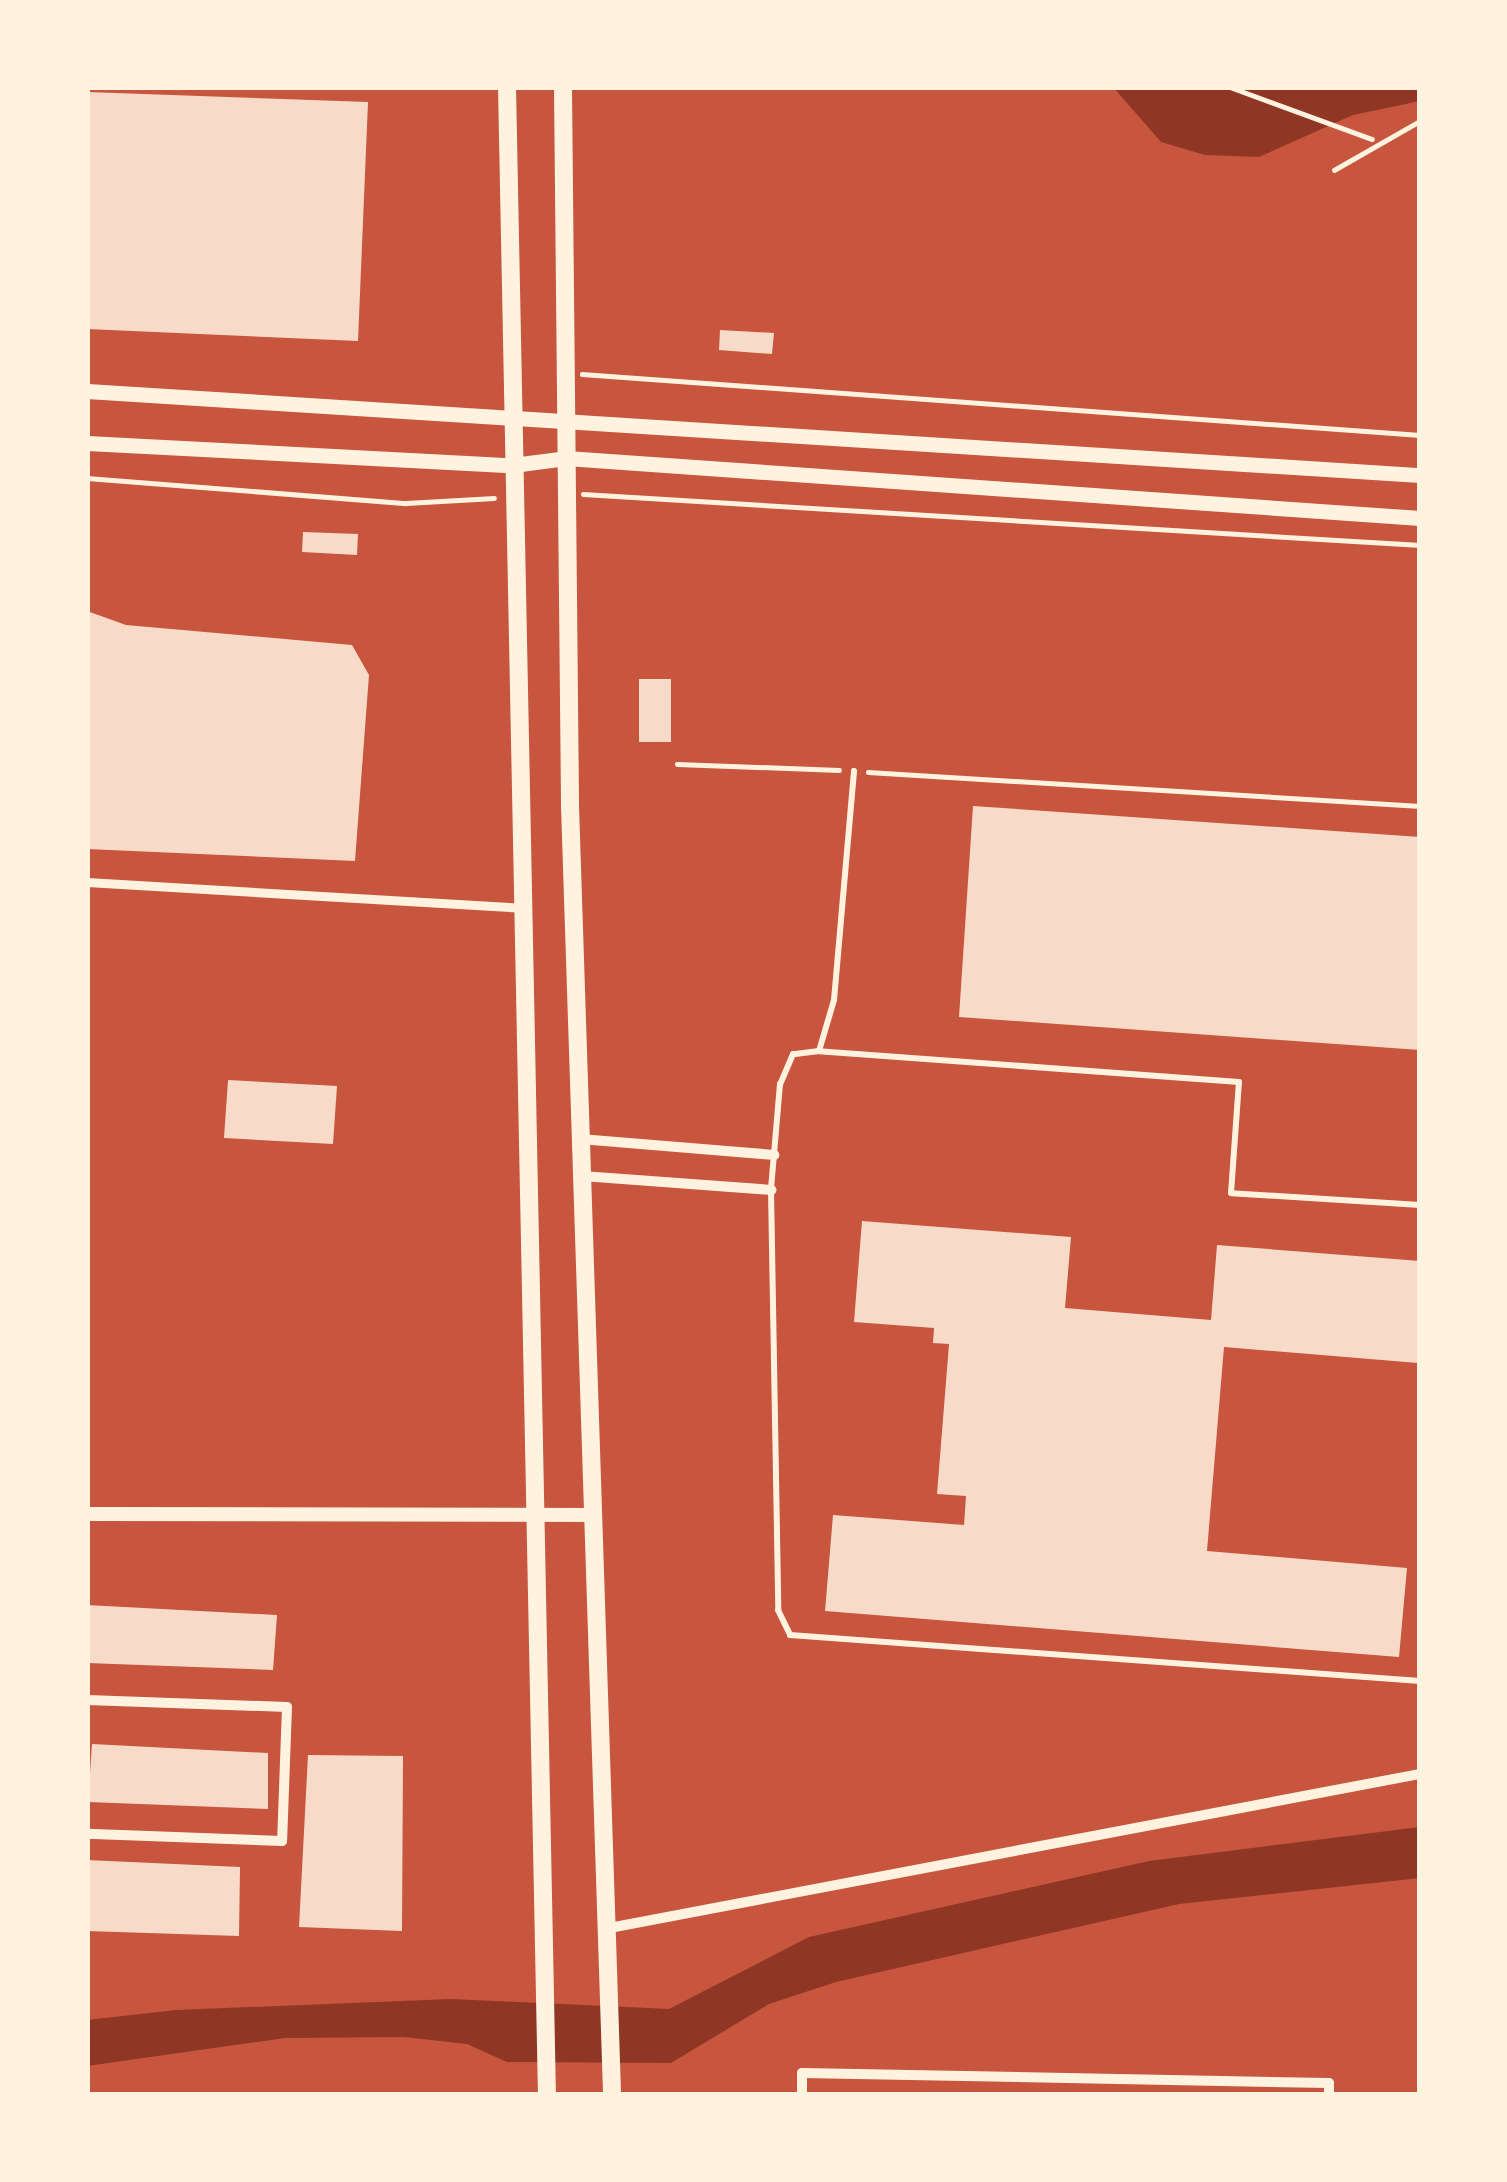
<!DOCTYPE html>
<html>
<head>
<meta charset="utf-8">
<style>
  body { margin:0 }
  #map { position:relative; width:1507px; height:2182px; overflow:hidden; background:#c8553d; font-family:Helvetica,sans-serif }
  div>[style] { position:absolute }
  [style*='--x'] { left:calc(var(--x)*1px); top:calc(var(--y)*1px); width:calc(var(--w)*1px); rotate:calc(var(--a)*1deg) }
  .water>* { inset:0; background:#8f3625 }
  .building>* { inset:0; background:#f7dbc8 }
  .path>* { height:4.5px; margin:-2.25px; padding:0 2.25px; transform-origin:2.25px; border-radius:2.25px; background:#fff3e0 }
  .service>* { height:6px; margin:-3px; padding:0 3px; transform-origin:3px; border-radius:3px; background:#fff3e0 }
  .pedestrian>* { height:9px; margin:-4.5px; padding:0 4.5px; transform-origin:4.5px; border-radius:4.5px; background:#fff3e0 }
  .minor>* { height:10px; margin:-5px; padding:0 5px; transform-origin:5px; border-radius:5px; background:#fff3e0 }
  .tertiary>* { height:14px; margin:-7px; padding:0 7px; transform-origin:7px; border-radius:7px; background:#fff3e0 }
  .secondary>* { height:15px; margin:-7.5px; padding:0 7.5px; transform-origin:7.5px; border-radius:7.5px; background:#fff3e0 }
  .primary>* { height:18px; margin:-9px; padding:0 9px; transform-origin:9px; border-radius:9px; background:#fff3e0 }
  span { translate:-50% -50%; white-space:nowrap; text-align:center; line-height:1.15; -webkit-text-stroke:9px #fff3e0; paint-order:stroke }
  .frame { position:absolute; inset:0; border:90px solid #fff3e0; pointer-events:none }
</style>
</head>
<body>
<div id="map">
  <div class="water">
    <div style="clip-path:polygon(1113px 87px,1420px 87px,1420px 101px,1353px 115px,1259px 157px,1205px 155px,1161px 142px)"></div>
    <div style="clip-path:polygon(1420px 1827px,1420px 1878px,1179px 1904px,836px 1982px,769px 2004px,671px 2063px,507px 2062px,467px 2044px,404px 2037px,285px 2038px,87px 2066px,87px 2020px,176px 2010px,451px 1999px,669px 2009px,809px 1937px,1149px 1861px)"></div>
  </div>
  <div class="building">
    <div style="clip-path:polygon(87px 92px,368px 102px,358px 341px,87px 329px)"></div>
    <div style="clip-path:polygon(720px 330px,774px 333px,772px 354px,719px 350px)"></div>
    <div style="clip-path:polygon(303px 532px,358px 534px,357px 555px,302px 552px)"></div>
    <div style="clip-path:polygon(87px 611px,126px 625px,352px 645px,369px 675px,355px 861px,87px 849px)"></div>
    <div style="clip-path:polygon(639px 679px,671px 679px,671px 742px,639px 742px)"></div>
    <div style="clip-path:polygon(973px 806px,1420px 837px,1420px 1050px,959px 1017px)"></div>
    <div style="clip-path:polygon(228px 1080px,337px 1086px,333px 1144px,224px 1138px)"></div>
    <div style="clip-path:polygon(862px 1221px,1071px 1237px,1065px 1308px,1211px 1320px,1217px 1245px,1420px 1261px,1418px 1363px,1224px 1347px,1207px 1551px,1407px 1568px,1399px 1657px,825px 1611px,833px 1515px,964px 1525px,966px 1496px,937px 1494px,949px 1344px,933px 1343px,934px 1328px,854px 1322px)"></div>
    <div style="clip-path:polygon(87px 1605px,277px 1615px,273px 1670px,87px 1663px)"></div>
    <div style="clip-path:polygon(92px 1744px,268px 1753px,268px 1809px,88px 1802px)"></div>
    <div style="clip-path:polygon(308px 1755px,403px 1756px,402px 1931px,299px 1927px)"></div>
    <div style="clip-path:polygon(87px 1860px,240px 1867px,239px 1936px,87px 1931px)"></div>
  </div>
  <div class="path">
    <div style="--x:1230;--y:87;--w:151;--a:20.1"></div>
    <div style="--x:1334;--y:170;--w:99;--a:-29.7"></div>
    <div style="--x:582;--y:374;--w:840;--a:4.16"></div>
    <div style="--x:87;--y:478;--w:320;--a:4.5"></div>
    <div style="--x:406;--y:503;--w:88;--a:-3.3"></div>
    <div style="--x:583;--y:494;--w:839;--a:3.49"></div>
    <div style="--x:677;--y:764;--w:162;--a:2.1"></div>
    <div style="--x:868;--y:772;--w:553;--a:3.52"></div>
  </div>
  <div class="service">
    <div style="--x:819;--y:1051;--w:53;--a:-73.6"></div>
    <div style="--x:834;--y:1000;--w:230;--a:-85"></div>
    <div style="--x:1420;--y:1205;--w:189;--a:-176.4"></div>
    <div style="--x:1231;--y:1193;--w:111;--a:-85.9"></div>
    <div style="--x:1239;--y:1082;--w:421;--a:-175.8"></div>
    <div style="--x:819;--y:1051;--w:26;--a:173"></div>
    <div style="--x:793;--y:1054;--w:33;--a:113"></div>
    <div style="--x:780;--y:1084;--w:106;--a:94.9"></div>
    <div style="--x:771;--y:1190;--w:420;--a:89"></div>
    <div style="--x:778;--y:1610;--w:28;--a:64"></div>
    <div style="--x:790;--y:1635;--w:632;--a:4.18"></div>
  </div>
  <div class="pedestrian">
    <div style="--x:87;--y:882;--w:436;--a:3.4"></div>
  </div>
  <div class="minor">
    <div style="--x:580;--y:1139;--w:195;--a:4.7"></div>
    <div style="--x:582;--y:1176;--w:190;--a:4.2"></div>
    <div style="--x:87;--y:1700;--w:200;--a:2"></div>
    <div style="--x:287;--y:1707;--w:134;--a:92.1"></div>
    <div style="--x:282;--y:1841;--w:195;--a:-177.9"></div>
    <div style="--x:604;--y:1929;--w:831;--a:-10.76"></div>
    <div style="--x:802;--y:2095;--w:22;--a:-90"></div>
    <div style="--x:802;--y:2073;--w:527;--a:1.09"></div>
    <div style="--x:1329;--y:2083;--w:12;--a:90"></div>
  </div>
  <div class="tertiary">
    <div style="--x:87;--y:1514;--w:506;--a:0.11"></div>
  </div>
  <div class="secondary">
    <div style="--x:87;--y:391;--w:1336;--a:3.61"></div>
    <div style="--x:87;--y:443;--w:427;--a:3"></div>
    <div style="--x:513;--y:465;--w:53;--a:-7.5"></div>
    <div style="--x:566;--y:458;--w:856;--a:4.02"></div>
  </div>
  <div class="primary">
    <div style="--x:507;--y:87;--w:2008;--a:88.86"></div>
    <div style="--x:563;--y:87;--w:719;--a:89.44"></div>
    <div style="--x:570;--y:806;--w:1290;--a:88.13"></div>
  </div>
  <div class="frame"></div>
</div>
</body>
</html>
